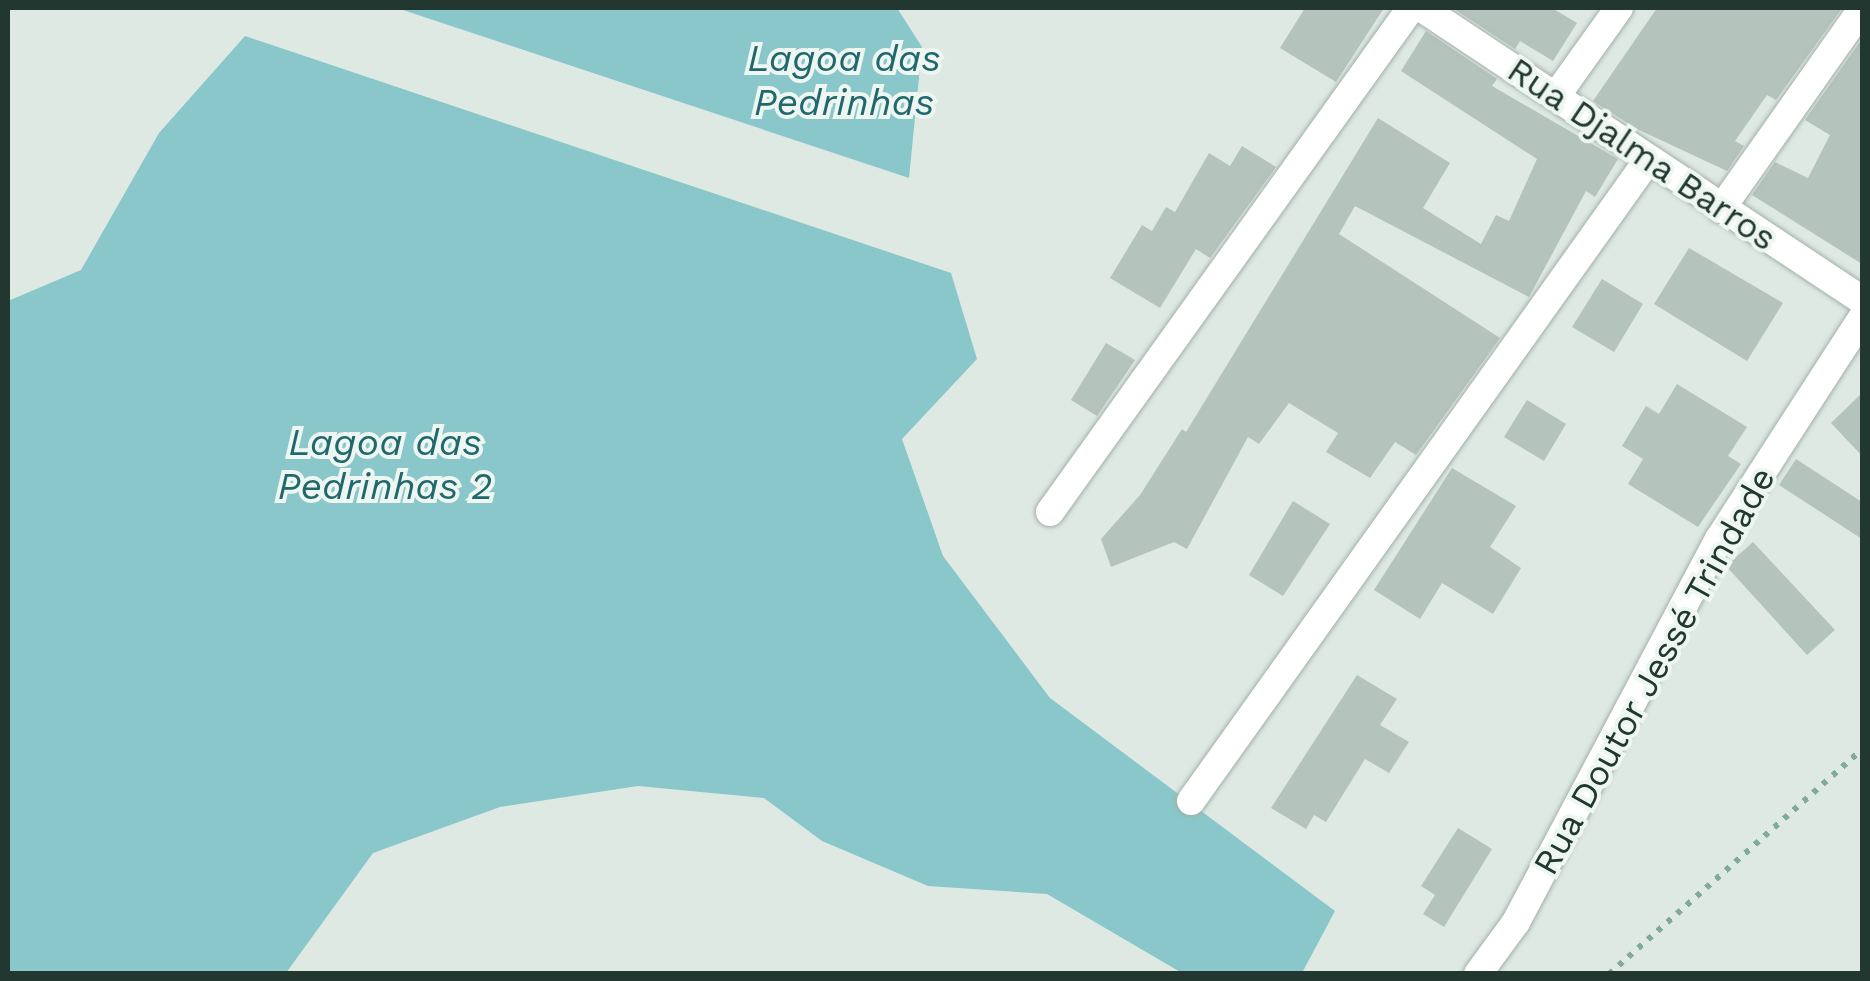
<!DOCTYPE html>
<html>
<head>
<meta charset="utf-8">
<style>
  body { margin:0 }
  #map { position:relative; width:1870px; height:981px; overflow:hidden; background:#dee9e3; font-family:"Work Sans",sans-serif }
  div>[style] { position:absolute }
  [style*='--x'] { left:calc(var(--x)*1px); top:calc(var(--y)*1px); width:calc(var(--w)*1px); rotate:calc(var(--a)*1deg) }
  .water>* { inset:0; background:#89c7ca }
  .building>* { inset:0; background:#b4c3bc }
  .path>* { height:6px; margin-top:-3px; transform-origin:0; background:repeating-linear-gradient(90deg,#81aa99 0 5px,transparent 0 13px) }
  .roads { filter:drop-shadow(0 0 2px #a2b0a9) drop-shadow(0 0 2px #a2b0a9) }
  .minor>* { height:28px; margin:-14px; padding:0 14px; transform-origin:14px; border-radius:14px; background:#fff }
  span { translate:-50% -50%; white-space:nowrap; text-align:center; line-height:1.15; -webkit-text-stroke:8px #eef6f1; paint-order:stroke }
  .street-label { font-size:35px; color:#21372f }
  .water-label { font-size:38px; color:#20686e; font-style:italic }
  .frame { position:absolute; inset:0; border:10px solid #21372f; pointer-events:none }
</style>
</head>
<body>
<div id="map">
  <div class="water">
    <div style="clip-path:polygon(397px 8px,897px 8px,922px 47px,909px 178px)"></div>
    <div style="clip-path:polygon(245px 36px,951px 273px,977px 359px,902px 439px,943px 556px,1050px 698px,1335px 911px,1302px 973px,1182px 973px,1047px 894px,928px 886px,822px 841px,764px 798px,638px 786px,500px 807px,373px 853px,286px 973px,8px 974px,8px 301px,81px 270px,159px 133px)"></div>
  </div>
  <div class="building">
    <div style="clip-path:polygon(1305px 8px,1384px 8px,1336px 82px,1280px 48px)"></div>
    <div style="clip-path:polygon(1453px 8px,1552px 8px,1577px 23px,1553px 61px,1520px 41px,1515px 49px)"></div>
    <div style="clip-path:polygon(1657px 8px,1842px 8px,1776px 100px,1767px 95px,1735px 141px,1744px 146px,1727px 171px,1637px 129px,1593px 101px)"></div>
    <div style="clip-path:polygon(1426px 31px,1497px 79px,1492px 86px,1618px 159px,1595px 197px,1586px 191px,1529px 297px,1355px 206px,1339px 234px,1500px 338px,1416px 455px,1395px 442px,1370px 478px,1326px 452px,1338px 433px,1289px 403px,1259px 444px,1248px 437px,1187px 549px,1174px 542px,1111px 567px,1101px 539px,1140px 495px,1182px 429px,1186px 432px,1378px 118px,1450px 163px,1423px 208px,1481px 244px,1496px 215px,1509px 221px,1537px 159px,1401px 71px)"></div>
    <div style="clip-path:polygon(1862px 39px,1862px 264px,1752px 195px,1775px 162px,1808px 178px,1830px 135px,1805px 120px)"></div>
    <div style="clip-path:polygon(1242px 146px,1276px 167px,1210px 258px,1196px 249px,1160px 308px,1110px 278px,1142px 225px,1152px 231px,1166px 207px,1175px 212px,1209px 153px,1230px 166px)"></div>
    <div style="clip-path:polygon(1689px 248px,1783px 303px,1747px 361px,1654px 304px)"></div>
    <div style="clip-path:polygon(1602px 279px,1643px 304px,1614px 352px,1572px 327px)"></div>
    <div style="clip-path:polygon(1106px 343px,1135px 360px,1097px 416px,1071px 400px)"></div>
    <div style="clip-path:polygon(1677px 384px,1747px 427px,1728px 456px,1741px 464px,1698px 527px,1628px 484px,1643px 459px,1622px 446px,1646px 406px,1659px 414px)"></div>
    <div style="clip-path:polygon(1862px 393px,1862px 456px,1831px 423px)"></div>
    <div style="clip-path:polygon(1527px 400px,1566px 424px,1544px 461px,1504px 437px)"></div>
    <div style="clip-path:polygon(1796px 459px,1862px 502px,1862px 539px,1779px 485px)"></div>
    <div style="clip-path:polygon(1452px 468px,1516px 506px,1490px 547px,1521px 568px,1493px 614px,1442px 583px,1420px 619px,1374px 590px)"></div>
    <div style="clip-path:polygon(1293px 501px,1330px 524px,1283px 596px,1249px 575px)"></div>
    <div style="clip-path:polygon(1753px 542px,1835px 630px,1807px 655px,1726px 566px)"></div>
    <div style="clip-path:polygon(1357px 675px,1397px 699px,1380px 725px,1409px 742px,1389px 773px,1365px 759px,1326px 822px,1314px 815px,1306px 829px,1271px 808px)"></div>
    <div style="clip-path:polygon(1458px 828px,1492px 849px,1444px 927px,1423px 914px,1435px 895px,1421px 886px)"></div>
  </div>
  <div class="path">
    <div style="--x:1609;--y:974;--w:339;--a:-41.6"></div>
  </div>
  <div class="roads">
    <div class="minor">
      <div style="--x:1422;--y:8;--w:528;--a:33.57"></div>
      <div style="--x:1556;--y:96;--w:108;--a:-54.4"></div>
      <div style="--x:1721;--y:209;--w:245;--a:-54.8"></div>
      <div style="--x:1050;--y:512;--w:620;--a:-54.39"></div>
      <div style="--x:1191;--y:801;--w:787;--a:-54.51"></div>
      <div style="--x:1478;--y:974;--w:64;--a:-53.8"></div>
      <div style="--x:1516;--y:922;--w:433;--a:-62.1"></div>
      <div style="--x:1719;--y:539;--w:263;--a:-57.1"></div>
    </div>
  </div>
  <div class="street-label">
    <span style="left:1642px;top:154px;rotate:34deg">Rua Djalma Barros</span>
    <span style="left:1654px;top:671px;rotate:-61deg">Rua Doutor Jessé Trindade</span>
  </div>
  <div class="water-label">
    <span style="left:844px;top:81px">Lagoa das<br>Pedrinhas</span>
    <span style="left:385px;top:465px">Lagoa das<br>Pedrinhas 2</span>
  </div>
  <div class="frame"></div>
</div>
</body>
</html>
